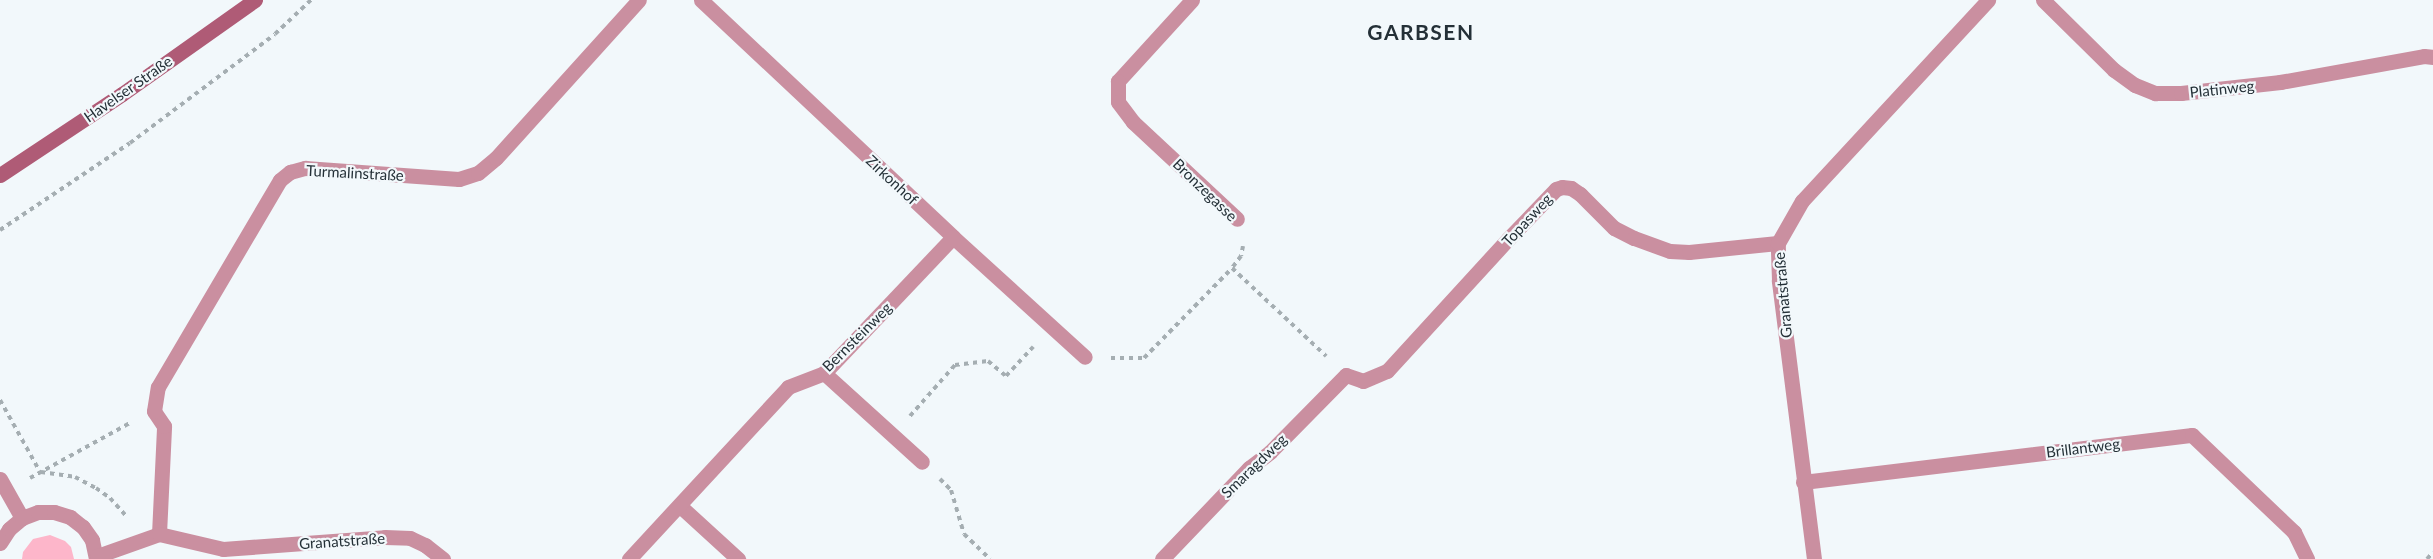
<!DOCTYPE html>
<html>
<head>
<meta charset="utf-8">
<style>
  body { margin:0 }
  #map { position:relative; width:2433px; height:559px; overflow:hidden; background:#f2f8fb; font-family:Lato,sans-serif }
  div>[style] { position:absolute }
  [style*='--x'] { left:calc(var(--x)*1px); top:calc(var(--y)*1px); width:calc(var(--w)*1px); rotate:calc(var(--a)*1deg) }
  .green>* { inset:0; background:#fdb6ca }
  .path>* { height:4px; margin-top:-2px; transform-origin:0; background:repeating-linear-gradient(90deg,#a5aeb2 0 4.5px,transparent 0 9px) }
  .lane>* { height:15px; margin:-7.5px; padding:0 7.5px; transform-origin:7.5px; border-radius:7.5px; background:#ca8fa0 }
  .street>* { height:15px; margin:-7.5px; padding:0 7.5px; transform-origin:7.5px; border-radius:7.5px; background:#ca8fa0 }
  .secondary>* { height:15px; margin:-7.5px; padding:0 7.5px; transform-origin:7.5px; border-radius:7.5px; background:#af5b76 }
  span { translate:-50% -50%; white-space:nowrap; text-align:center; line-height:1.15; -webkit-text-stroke:4.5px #f2f8fb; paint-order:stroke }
  .street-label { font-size:15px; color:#243037 }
  .district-label { font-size:21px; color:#243037; font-weight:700; letter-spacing:1.5px }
</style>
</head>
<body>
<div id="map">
  <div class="green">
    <div style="clip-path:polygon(50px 535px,65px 541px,71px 547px,74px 559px,22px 559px,23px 552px,33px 539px)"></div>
  </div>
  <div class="path">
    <div style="--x:0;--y:230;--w:156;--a:-33.8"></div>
    <div style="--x:130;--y:143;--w:181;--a:-36.9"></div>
    <div style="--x:275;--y:34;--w:50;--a:-43.4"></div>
    <div style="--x:1243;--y:246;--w:10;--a:101"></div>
    <div style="--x:1241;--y:256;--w:15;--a:127"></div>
    <div style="--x:1232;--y:268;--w:129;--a:43.1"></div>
    <div style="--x:1111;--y:358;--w:33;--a:0"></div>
    <div style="--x:1144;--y:358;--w:126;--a:-45.6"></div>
    <div style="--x:0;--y:400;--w:82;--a:60.9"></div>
    <div style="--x:910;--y:416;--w:68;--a:-48.6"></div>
    <div style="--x:955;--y:365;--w:33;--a:-7"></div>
    <div style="--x:988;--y:361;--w:23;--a:40"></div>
    <div style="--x:1006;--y:376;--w:40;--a:-47"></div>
    <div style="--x:41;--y:472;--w:34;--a:8"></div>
    <div style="--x:75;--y:477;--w:24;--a:28"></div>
    <div style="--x:96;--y:488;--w:17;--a:36"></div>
    <div style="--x:110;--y:498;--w:25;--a:48"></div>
    <div style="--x:30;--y:478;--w:116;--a:-28.8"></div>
    <div style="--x:940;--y:479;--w:16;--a:45"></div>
    <div style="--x:951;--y:490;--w:46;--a:73.5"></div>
    <div style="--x:964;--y:534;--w:36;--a:44"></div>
    <div style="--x:2427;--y:559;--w:9;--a:-49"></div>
  </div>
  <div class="lane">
    <div style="--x:680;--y:506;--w:79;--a:42.4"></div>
    <div style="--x:1162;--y:559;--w:126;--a:-46.3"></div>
    <div style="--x:1249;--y:468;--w:26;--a:-37"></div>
    <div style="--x:1270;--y:452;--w:108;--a:-45.4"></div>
    <div style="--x:1346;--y:375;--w:18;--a:19"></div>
    <div style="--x:1363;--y:381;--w:26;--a:-23"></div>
  </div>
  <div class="street">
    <div style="--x:701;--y:0;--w:346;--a:43.2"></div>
    <div style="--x:953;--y:237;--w:178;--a:42.3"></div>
    <div style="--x:1192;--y:0;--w:110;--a:132.4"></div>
    <div style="--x:1118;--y:81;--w:21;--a:90"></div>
    <div style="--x:1118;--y:102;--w:25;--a:53"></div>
    <div style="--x:1133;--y:122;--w:142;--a:43"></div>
    <div style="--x:2043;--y:0;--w:100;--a:44.6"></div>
    <div style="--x:2114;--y:70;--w:26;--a:36"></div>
    <div style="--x:2135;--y:85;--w:22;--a:22"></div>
    <div style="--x:2155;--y:93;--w:26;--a:0"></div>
    <div style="--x:2181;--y:93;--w:100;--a:-6.3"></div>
    <div style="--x:2280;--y:82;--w:146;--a:-10.2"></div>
    <div style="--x:2424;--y:56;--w:9;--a:6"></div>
    <div style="--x:1387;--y:371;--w:179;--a:-47.5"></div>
    <div style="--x:1508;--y:239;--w:69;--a:-46.2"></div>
    <div style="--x:1556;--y:189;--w:6;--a:-18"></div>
    <div style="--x:1562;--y:187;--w:9;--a:6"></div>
    <div style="--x:1571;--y:188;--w:11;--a:34"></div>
    <div style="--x:1580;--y:194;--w:48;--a:45"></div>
    <div style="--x:1614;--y:228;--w:22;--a:27"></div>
    <div style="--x:1634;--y:238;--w:38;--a:20"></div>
    <div style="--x:1670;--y:251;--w:19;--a:3"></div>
    <div style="--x:1689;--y:252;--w:89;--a:-5.8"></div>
    <div style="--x:824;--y:373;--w:132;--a:42.2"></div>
    <div style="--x:0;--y:479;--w:45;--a:60.6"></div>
    <div style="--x:1803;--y:482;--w:392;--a:-6.9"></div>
    <div style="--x:2192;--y:435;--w:141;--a:43.6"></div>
    <div style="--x:2294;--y:532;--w:30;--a:64"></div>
    <div style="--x:159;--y:534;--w:108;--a:-87.3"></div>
    <div style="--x:164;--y:426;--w:18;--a:-124"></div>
    <div style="--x:154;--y:411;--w:24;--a:-81"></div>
    <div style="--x:158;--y:387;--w:240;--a:-59.5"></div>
    <div style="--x:280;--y:180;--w:13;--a:-39"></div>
    <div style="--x:290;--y:172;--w:16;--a:-15"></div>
    <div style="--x:305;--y:168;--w:154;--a:4.1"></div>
    <div style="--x:459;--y:179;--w:20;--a:-18"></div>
    <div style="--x:478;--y:173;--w:23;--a:-40"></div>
    <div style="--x:496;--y:158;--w:213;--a:-47.9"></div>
    <div style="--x:0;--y:543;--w:17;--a:-57"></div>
    <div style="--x:9;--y:529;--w:17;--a:-40"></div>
    <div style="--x:22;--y:518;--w:17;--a:-21"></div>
    <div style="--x:38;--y:512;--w:16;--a:0"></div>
    <div style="--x:54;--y:512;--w:17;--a:17"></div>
    <div style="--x:70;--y:517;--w:16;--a:38"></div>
    <div style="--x:83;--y:527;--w:16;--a:55"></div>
    <div style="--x:92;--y:540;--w:19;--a:78"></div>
    <div style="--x:97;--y:556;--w:66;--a:-19.5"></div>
    <div style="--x:159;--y:534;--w:66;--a:13.2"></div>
    <div style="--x:223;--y:549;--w:162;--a:-4.2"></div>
    <div style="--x:385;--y:537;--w:25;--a:2"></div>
    <div style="--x:410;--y:538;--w:17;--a:25"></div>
    <div style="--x:425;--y:545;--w:23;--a:38"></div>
    <div style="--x:629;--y:559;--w:234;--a:-47.2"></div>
    <div style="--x:788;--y:387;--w:39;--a:-21"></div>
    <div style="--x:824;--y:373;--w:187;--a:-46.5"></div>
    <div style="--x:1814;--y:559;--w:281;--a:-97.2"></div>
    <div style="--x:1779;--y:280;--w:37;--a:-92"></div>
    <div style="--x:1778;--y:243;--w:48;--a:-60.3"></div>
    <div style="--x:1802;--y:201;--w:274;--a:-47.2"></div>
  </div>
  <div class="secondary">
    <div style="--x:0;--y:175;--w:146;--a:-33.6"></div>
    <div style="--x:122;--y:94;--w:163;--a:-35.3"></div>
  </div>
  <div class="street-label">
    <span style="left:128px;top:89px;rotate:-35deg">Havelser Straße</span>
    <span style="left:2222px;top:89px;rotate:-6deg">Platinweg</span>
    <span style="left:355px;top:173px;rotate:3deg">Turmalinstraße</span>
    <span style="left:892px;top:180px;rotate:43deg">Zirkonhof</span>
    <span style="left:1205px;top:190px;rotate:44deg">Bronzegasse</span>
    <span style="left:1527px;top:220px;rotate:-47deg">Topasweg</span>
    <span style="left:1783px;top:295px;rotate:-95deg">Granatstraße</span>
    <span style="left:857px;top:337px;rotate:-45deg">Bernsteinweg</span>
    <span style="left:2083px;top:448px;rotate:-7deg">Brillantweg</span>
    <span style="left:1254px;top:466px;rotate:-44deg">Smaragdweg</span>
    <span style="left:342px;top:541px;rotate:-4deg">Granatstraße</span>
  </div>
  <div class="district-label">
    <span style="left:1421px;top:32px">GARBSEN</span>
  </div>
</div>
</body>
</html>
